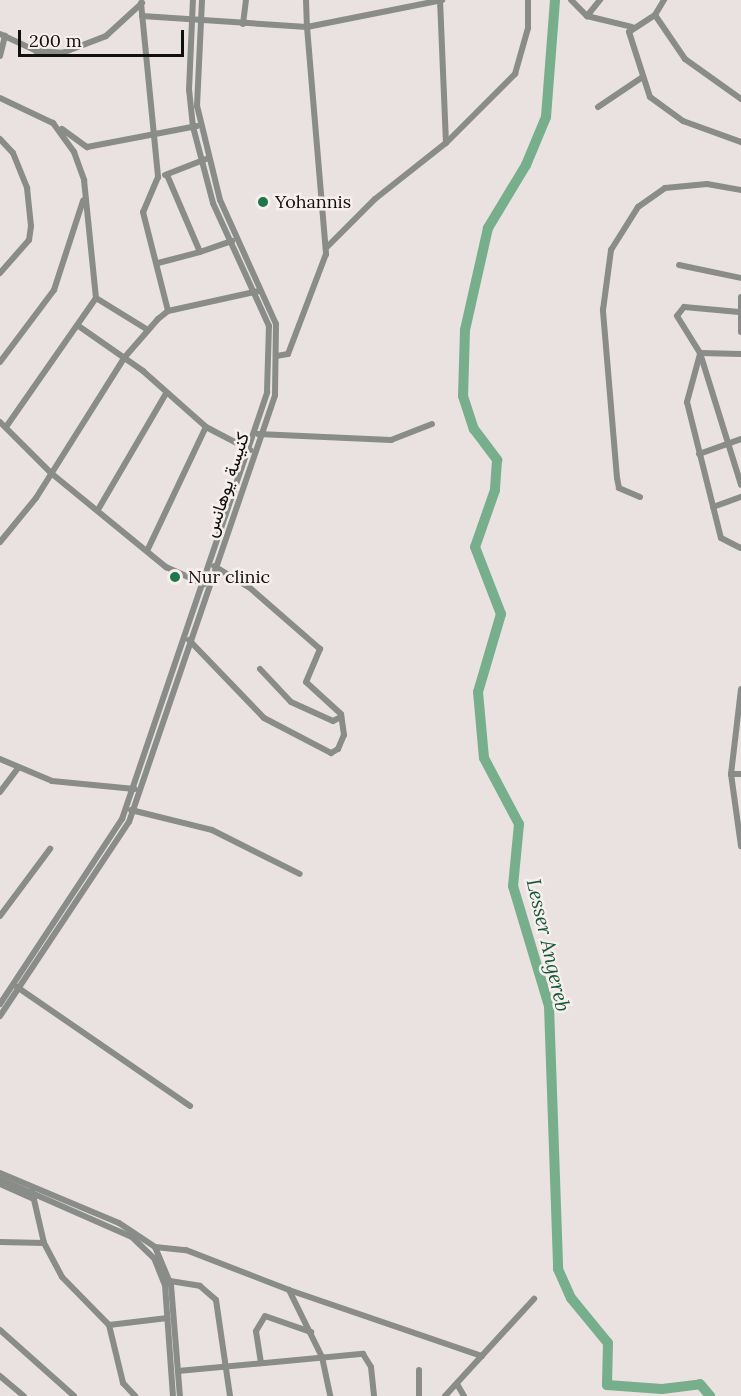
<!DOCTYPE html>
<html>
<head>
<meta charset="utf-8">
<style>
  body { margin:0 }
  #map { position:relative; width:741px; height:1396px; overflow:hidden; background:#e9e2e0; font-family:Lora,Vazirmatn,serif }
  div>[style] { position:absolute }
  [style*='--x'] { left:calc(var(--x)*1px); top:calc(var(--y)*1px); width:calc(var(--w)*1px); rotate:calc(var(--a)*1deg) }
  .river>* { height:10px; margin:-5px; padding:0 5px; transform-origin:5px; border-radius:5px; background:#77ae8c }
  .minor>* { height:6px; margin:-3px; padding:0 3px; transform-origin:3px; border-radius:3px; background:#8a8c8a }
  .dots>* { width:16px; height:16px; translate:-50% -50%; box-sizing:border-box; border:3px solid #f6efee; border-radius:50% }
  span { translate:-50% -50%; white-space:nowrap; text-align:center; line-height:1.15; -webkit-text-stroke:5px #f6efee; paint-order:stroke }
  .poi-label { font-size:18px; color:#120f0f }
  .left { translate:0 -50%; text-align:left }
  .street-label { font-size:18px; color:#120f0f }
  .water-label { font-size:20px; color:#155735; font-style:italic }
  .scale { position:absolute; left:18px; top:30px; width:166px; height:27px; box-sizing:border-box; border:3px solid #120f0f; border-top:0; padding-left:8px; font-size:18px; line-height:21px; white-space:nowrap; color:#120f0f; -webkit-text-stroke:4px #f6efee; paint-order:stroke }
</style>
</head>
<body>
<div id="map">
  <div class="river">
    <div style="--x:555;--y:0;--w:117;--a:94.4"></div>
    <div style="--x:546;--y:117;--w:52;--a:112.6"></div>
    <div style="--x:526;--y:165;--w:74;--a:121.1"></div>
    <div style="--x:488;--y:228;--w:105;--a:102.7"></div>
    <div style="--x:465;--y:330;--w:66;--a:91.7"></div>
    <div style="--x:463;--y:396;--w:35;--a:72"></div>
    <div style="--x:474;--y:429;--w:39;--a:53"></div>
    <div style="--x:497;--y:460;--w:30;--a:94"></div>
    <div style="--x:495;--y:490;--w:60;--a:109.3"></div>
    <div style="--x:475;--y:547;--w:72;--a:68.8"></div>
    <div style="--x:501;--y:614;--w:81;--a:106.4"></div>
    <div style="--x:478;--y:692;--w:66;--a:84.8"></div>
    <div style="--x:484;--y:758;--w:75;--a:62.1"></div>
    <div style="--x:519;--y:824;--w:62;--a:95.5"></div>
    <div style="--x:513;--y:886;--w:125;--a:73.3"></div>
    <div style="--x:549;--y:1006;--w:263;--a:88"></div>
    <div style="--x:558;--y:1269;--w:32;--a:66"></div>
    <div style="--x:571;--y:1298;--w:58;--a:50.6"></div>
    <div style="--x:608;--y:1343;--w:42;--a:91.4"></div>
    <div style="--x:607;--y:1385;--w:55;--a:4.2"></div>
    <div style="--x:662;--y:1389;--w:38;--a:-7"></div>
    <div style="--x:700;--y:1384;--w:16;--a:50"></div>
  </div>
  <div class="minor">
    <div style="--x:306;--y:0;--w:27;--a:88"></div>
    <div style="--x:307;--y:27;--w:138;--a:-11.3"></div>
    <div style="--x:571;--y:0;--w:23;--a:45"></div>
    <div style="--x:587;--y:16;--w:46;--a:13.7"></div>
    <div style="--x:664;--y:0;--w:17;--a:121"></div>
    <div style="--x:655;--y:15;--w:31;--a:147"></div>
    <div style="--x:629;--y:32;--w:68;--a:72.1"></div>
    <div style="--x:650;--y:97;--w:41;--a:36"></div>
    <div style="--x:683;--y:121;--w:62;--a:19.9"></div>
    <div style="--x:141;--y:3;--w:175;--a:84.4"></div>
    <div style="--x:158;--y:177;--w:38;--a:113"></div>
    <div style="--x:143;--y:212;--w:102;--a:75.8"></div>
    <div style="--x:655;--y:15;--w:53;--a:55.7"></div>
    <div style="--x:685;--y:59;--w:69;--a:35.5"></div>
    <div style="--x:142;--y:16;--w:165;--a:3.8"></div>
    <div style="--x:307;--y:27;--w:228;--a:85.2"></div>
    <div style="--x:326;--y:254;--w:107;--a:110.8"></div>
    <div style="--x:288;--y:354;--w:11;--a:170"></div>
    <div style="--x:587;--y:16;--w:21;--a:-51"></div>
    <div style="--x:243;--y:24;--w:24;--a:-83"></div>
    <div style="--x:0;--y:34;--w:40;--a:25"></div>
    <div style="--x:36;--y:51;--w:26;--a:4"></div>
    <div style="--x:62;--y:53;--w:47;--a:-21.1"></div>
    <div style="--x:106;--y:36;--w:49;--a:-42.5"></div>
    <div style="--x:0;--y:56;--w:21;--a:-76"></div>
    <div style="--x:0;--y:98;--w:59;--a:25.3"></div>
    <div style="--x:53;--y:123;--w:36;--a:54"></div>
    <div style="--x:74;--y:152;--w:30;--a:70"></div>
    <div style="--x:84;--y:180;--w:119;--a:84.2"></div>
    <div style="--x:96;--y:298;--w:157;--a:124.9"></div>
    <div style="--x:598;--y:107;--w:52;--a:-34"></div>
    <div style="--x:62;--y:129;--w:31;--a:36"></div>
    <div style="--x:87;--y:147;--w:112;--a:-10.8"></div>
    <div style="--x:0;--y:139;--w:19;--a:47"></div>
    <div style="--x:13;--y:153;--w:38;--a:68"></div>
    <div style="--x:27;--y:188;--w:38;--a:84"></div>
    <div style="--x:31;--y:226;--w:14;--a:98"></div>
    <div style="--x:29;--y:240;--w:44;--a:131.3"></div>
    <div style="--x:446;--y:143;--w:98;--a:-45"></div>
    <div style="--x:515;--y:74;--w:48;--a:-74.2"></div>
    <div style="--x:528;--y:28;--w:28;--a:-90"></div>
    <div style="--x:165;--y:175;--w:44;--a:-21.3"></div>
    <div style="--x:326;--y:248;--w:69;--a:-45"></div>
    <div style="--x:375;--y:199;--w:90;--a:-38.3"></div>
    <div style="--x:446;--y:143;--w:142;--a:-92.4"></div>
    <div style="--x:200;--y:252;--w:34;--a:-19"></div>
    <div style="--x:158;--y:263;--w:43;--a:-14.7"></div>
    <div style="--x:200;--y:252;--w:84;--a:-113.2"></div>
    <div style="--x:679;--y:265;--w:63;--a:11.8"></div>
    <div style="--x:741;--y:297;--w:35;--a:90"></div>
    <div style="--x:96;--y:298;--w:61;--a:31.6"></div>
    <div style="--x:739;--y:312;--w:55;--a:-174.8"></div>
    <div style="--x:684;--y:307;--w:11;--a:128"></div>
    <div style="--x:677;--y:316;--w:44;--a:58.1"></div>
    <div style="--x:700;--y:353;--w:138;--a:72.7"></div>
    <div style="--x:80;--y:327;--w:77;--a:34.9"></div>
    <div style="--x:143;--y:371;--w:84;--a:41.6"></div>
    <div style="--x:206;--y:427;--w:50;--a:27.6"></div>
    <div style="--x:700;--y:353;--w:41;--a:1.4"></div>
    <div style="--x:700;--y:354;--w:50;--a:105.2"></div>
    <div style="--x:687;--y:402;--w:140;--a:76"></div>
    <div style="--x:721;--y:538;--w:22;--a:27"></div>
    <div style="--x:0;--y:362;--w:90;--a:-53.1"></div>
    <div style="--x:54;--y:290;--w:94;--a:-72"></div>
    <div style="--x:0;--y:422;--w:72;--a:45"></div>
    <div style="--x:51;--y:473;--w:149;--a:39.3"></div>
    <div style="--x:166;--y:567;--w:42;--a:24.1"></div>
    <div style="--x:258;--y:434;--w:133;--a:2.6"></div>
    <div style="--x:391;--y:440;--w:44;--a:-21.3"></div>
    <div style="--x:699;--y:454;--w:45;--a:-19.7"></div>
    <div style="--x:640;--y:497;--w:23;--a:-157"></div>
    <div style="--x:619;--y:488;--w:10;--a:-101"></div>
    <div style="--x:617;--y:478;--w:169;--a:-94.8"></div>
    <div style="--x:603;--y:310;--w:61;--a:-82.4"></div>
    <div style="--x:611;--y:250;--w:51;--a:-57.9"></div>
    <div style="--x:638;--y:207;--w:33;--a:-35"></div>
    <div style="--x:665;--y:188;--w:42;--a:-5.4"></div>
    <div style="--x:707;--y:184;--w:35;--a:10"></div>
    <div style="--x:713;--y:507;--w:30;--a:-20"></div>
    <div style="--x:99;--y:508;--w:131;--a:-59.7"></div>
    <div style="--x:0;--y:542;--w:57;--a:-50.7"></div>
    <div style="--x:36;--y:498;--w:165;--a:-57.8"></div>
    <div style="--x:124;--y:358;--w:52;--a:-48.9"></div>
    <div style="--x:158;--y:319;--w:13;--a:-39"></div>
    <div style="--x:168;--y:311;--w:93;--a:-12.4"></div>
    <div style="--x:147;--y:551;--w:137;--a:-64.6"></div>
    <div style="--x:189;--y:640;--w:108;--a:46.1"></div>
    <div style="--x:264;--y:718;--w:76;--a:27.6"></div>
    <div style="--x:331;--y:753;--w:8;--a:-30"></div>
    <div style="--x:338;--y:749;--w:15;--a:-67"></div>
    <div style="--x:344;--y:735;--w:21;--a:-98"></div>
    <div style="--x:341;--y:714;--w:47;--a:-137.6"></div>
    <div style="--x:306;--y:682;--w:36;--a:-67"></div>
    <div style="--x:320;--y:649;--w:93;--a:-138.9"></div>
    <div style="--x:250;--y:588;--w:42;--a:-148.6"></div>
    <div style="--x:260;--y:669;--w:45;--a:46.8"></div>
    <div style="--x:291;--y:702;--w:46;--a:24.3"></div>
    <div style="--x:333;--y:721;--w:9;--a:-27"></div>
    <div style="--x:741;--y:689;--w:86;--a:96.7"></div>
    <div style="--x:731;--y:774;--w:73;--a:82.1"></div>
    <div style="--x:0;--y:759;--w:56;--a:22.9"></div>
    <div style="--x:52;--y:781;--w:83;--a:5.5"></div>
    <div style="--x:731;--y:774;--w:10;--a:0"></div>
    <div style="--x:0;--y:792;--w:31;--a:-53"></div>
    <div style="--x:131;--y:810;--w:83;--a:13.9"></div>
    <div style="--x:212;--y:830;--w:98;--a:26.6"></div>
    <div style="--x:0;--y:916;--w:84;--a:-53.3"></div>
    <div style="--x:17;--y:987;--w:210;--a:34.5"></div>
    <div style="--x:0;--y:1004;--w:222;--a:-56.6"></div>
    <div style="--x:122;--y:819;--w:451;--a:-71.2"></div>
    <div style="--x:267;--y:392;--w:66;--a:-88.3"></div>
    <div style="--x:269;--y:326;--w:135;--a:-114.5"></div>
    <div style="--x:213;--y:203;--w:79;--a:-104.7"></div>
    <div style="--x:193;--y:127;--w:37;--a:-96"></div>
    <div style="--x:189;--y:90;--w:90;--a:-87.5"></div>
    <div style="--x:0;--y:1016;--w:233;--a:-56.4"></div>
    <div style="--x:129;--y:822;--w:451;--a:-71.1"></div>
    <div style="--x:275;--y:395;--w:71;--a:-89.2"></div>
    <div style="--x:276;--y:324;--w:136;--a:-114.3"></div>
    <div style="--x:220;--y:200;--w:97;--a:-103.7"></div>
    <div style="--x:197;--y:106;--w:106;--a:-87.3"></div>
    <div style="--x:0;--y:1173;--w:129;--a:22.8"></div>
    <div style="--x:119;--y:1223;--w:43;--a:33.7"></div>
    <div style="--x:155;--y:1247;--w:41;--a:67.2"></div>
    <div style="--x:171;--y:1285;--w:111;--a:85.4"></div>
    <div style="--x:0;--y:1179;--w:144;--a:23.7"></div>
    <div style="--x:132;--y:1237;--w:30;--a:44"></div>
    <div style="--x:154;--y:1258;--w:29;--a:68"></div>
    <div style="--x:165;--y:1285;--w:111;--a:85.9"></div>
    <div style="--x:0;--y:1184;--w:37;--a:24"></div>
    <div style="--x:32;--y:1191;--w:53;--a:77"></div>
    <div style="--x:44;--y:1243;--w:38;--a:62"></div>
    <div style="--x:62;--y:1277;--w:67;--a:45.6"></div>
    <div style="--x:109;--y:1325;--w:60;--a:76.4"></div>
    <div style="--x:123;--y:1383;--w:18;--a:47"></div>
    <div style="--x:0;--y:1242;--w:44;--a:1.3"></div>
    <div style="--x:155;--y:1247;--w:31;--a:6"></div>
    <div style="--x:186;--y:1250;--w:110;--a:21.2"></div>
    <div style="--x:289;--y:1290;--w:75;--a:63.8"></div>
    <div style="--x:322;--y:1357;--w:40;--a:78"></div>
    <div style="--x:170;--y:1281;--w:30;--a:9"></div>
    <div style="--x:200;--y:1286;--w:21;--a:41"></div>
    <div style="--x:216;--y:1300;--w:97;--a:81.7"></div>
    <div style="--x:289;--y:1290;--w:204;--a:18.9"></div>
    <div style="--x:109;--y:1325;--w:59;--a:-6.8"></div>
    <div style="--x:0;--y:1330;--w:99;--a:41.7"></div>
    <div style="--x:261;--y:1363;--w:32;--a:-99"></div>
    <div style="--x:256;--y:1331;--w:17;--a:-59"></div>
    <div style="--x:265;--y:1316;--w:49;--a:19.2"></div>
    <div style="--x:419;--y:1370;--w:26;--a:90"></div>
    <div style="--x:178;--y:1371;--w:186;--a:-5.3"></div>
    <div style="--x:363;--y:1354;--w:15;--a:58"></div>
    <div style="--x:371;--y:1367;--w:29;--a:84"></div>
    <div style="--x:0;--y:1376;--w:31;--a:40"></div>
    <div style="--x:457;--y:1384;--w:14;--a:60"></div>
    <div style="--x:445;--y:1396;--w:132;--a:-47.5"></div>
  </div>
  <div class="dots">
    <div style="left:263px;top:202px;background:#1e764a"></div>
    <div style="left:175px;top:577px;background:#1e764a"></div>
  </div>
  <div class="poi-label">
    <span class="left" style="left:275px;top:202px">Yohannis</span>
    <span class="left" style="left:188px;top:577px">Nur clinic</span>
  </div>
  <div class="street-label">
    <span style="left:227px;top:485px;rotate:-72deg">كنيسة يوهانس</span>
  </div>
  <div class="water-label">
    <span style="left:549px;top:945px;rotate:77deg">Lesser Angereb</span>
  </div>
  <div class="scale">200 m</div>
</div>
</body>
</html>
